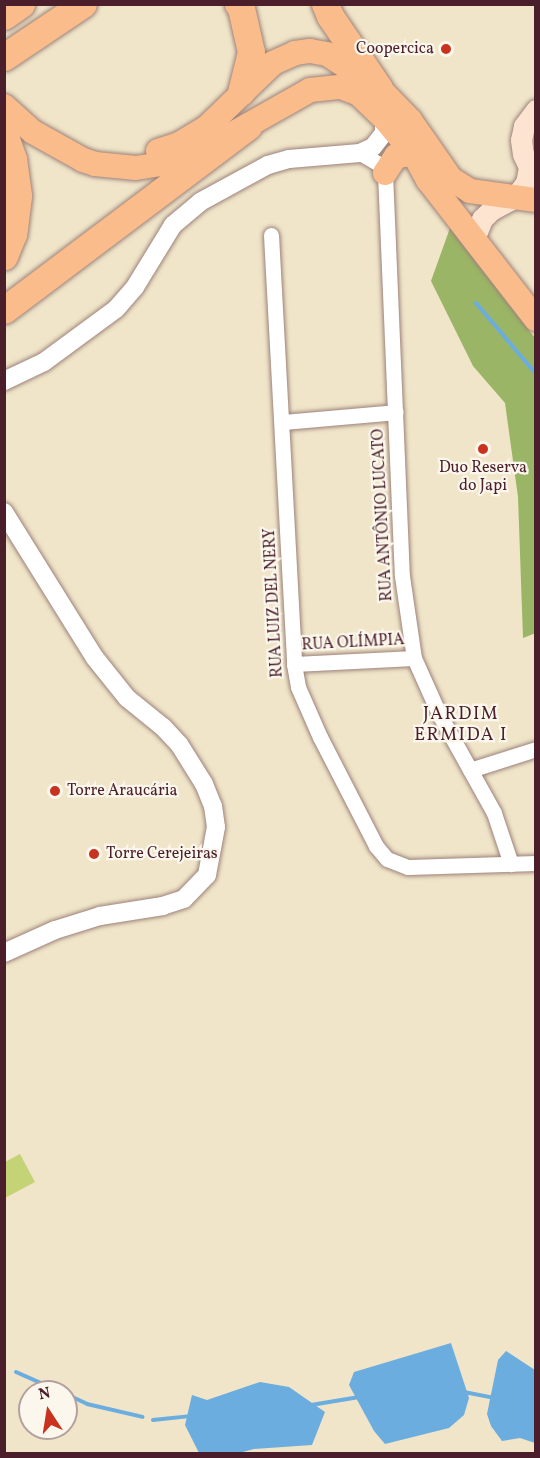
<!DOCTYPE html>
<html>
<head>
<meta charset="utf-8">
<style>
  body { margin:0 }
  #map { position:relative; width:540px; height:1458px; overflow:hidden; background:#f0e5c9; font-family:Vollkorn,serif }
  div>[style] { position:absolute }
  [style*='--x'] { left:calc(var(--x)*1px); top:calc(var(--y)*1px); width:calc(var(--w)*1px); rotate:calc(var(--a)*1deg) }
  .green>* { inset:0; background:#c4d375 }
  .forest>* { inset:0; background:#9bb566 }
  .water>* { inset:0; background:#6baddf }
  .stream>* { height:4px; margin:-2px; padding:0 2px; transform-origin:2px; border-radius:2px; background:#6baddf }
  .roads { filter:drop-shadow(0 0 2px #9d827a) drop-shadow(0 0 2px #9d827a) }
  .minor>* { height:15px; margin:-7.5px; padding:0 7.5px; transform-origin:7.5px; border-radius:7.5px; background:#fff }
  .tertiary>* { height:18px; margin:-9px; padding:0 9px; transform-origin:9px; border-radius:9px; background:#fff }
  .secondary>* { height:21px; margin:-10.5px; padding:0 10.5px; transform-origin:10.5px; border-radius:10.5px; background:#fde4d1 }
  .primary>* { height:24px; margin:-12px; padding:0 12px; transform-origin:12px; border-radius:12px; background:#fabc8b }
  .motorway>* { height:27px; margin:-13.5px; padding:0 13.5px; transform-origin:13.5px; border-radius:13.5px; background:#fabc8b }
  .dots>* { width:16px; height:16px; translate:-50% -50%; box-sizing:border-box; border:3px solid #fbf7ec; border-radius:50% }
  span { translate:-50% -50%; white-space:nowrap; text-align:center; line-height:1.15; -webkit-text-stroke:4.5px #fbf7ec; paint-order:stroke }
  .poi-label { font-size:16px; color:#4a1f2b }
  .right { translate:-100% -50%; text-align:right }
  .left { translate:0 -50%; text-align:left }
  .street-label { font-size:16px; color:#4a1f2b }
  .neighbourhood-label { font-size:18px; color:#4a1f2b; letter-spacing:1.5px }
  .frame { position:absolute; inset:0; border:6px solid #4a1f2b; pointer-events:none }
  .north { position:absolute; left:18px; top:1380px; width:60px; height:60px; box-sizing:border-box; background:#fbf7ec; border:2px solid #b4a19f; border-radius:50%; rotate:348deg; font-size:16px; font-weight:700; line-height:24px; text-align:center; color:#4a1f2b }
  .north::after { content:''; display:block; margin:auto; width:21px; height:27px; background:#c8321e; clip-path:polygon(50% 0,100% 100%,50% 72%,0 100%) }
</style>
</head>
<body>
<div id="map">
  <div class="green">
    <div style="clip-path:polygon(20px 1154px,35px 1182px,5px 1198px,5px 1162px)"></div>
  </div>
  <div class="forest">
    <div style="clip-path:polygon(450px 228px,535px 338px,536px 633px,523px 638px,518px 497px,505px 403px,473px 366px,431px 281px)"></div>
  </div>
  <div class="water">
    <div style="clip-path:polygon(451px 1343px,469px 1398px,464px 1415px,449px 1428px,385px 1444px,374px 1431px,349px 1385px,354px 1372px)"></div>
    <div style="clip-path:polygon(506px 1351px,535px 1370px,535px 1443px,520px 1438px,502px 1441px,491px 1426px,487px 1414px,498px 1360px)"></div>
    <div style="clip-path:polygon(260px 1382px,289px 1387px,325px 1412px,312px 1445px,254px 1449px,239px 1453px,199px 1453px,185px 1425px,192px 1395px,207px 1400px)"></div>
  </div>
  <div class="stream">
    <div style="--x:476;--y:303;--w:93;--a:49.8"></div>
    <div style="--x:16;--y:1372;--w:49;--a:24"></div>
    <div style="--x:464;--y:1392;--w:32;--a:11"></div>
    <div style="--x:66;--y:1394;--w:23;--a:25"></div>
    <div style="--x:87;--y:1404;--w:57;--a:13.1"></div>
    <div style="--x:311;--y:1405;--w:49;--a:-9.5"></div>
    <div style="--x:153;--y:1420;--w:37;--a:-6"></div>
  </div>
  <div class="roads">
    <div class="minor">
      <div style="--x:360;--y:153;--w:22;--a:30"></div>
      <div style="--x:379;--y:164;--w:11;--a:56"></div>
      <div style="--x:385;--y:173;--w:403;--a:87.6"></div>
      <div style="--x:402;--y:576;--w:83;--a:81.7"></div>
      <div style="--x:414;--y:658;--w:61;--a:65.9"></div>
      <div style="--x:439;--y:714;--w:113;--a:60.9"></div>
      <div style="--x:494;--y:813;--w:54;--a:71.6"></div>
      <div style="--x:271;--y:235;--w:430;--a:86.9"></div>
      <div style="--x:294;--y:664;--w:23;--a:80"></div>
      <div style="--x:298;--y:687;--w:55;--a:66.3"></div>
      <div style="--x:320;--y:737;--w:123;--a:62.8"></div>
      <div style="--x:376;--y:846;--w:17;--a:50"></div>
      <div style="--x:387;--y:859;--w:22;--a:21"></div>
      <div style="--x:408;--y:867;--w:128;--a:-1.8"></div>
      <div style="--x:282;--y:422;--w:114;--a:-5"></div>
      <div style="--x:294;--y:664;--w:120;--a:-2.9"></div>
      <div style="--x:470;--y:770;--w:69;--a:-17.7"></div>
    </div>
    <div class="tertiary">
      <div style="--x:4;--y:381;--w:44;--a:-25.4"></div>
      <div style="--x:44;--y:362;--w:89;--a:-36.4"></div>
      <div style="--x:116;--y:309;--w:29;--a:-49"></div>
      <div style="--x:135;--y:287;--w:73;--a:-58.5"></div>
      <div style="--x:173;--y:225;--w:35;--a:-40"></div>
      <div style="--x:200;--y:202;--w:77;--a:-28.6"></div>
      <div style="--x:268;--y:165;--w:22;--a:-16"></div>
      <div style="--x:289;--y:159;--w:71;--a:-4.8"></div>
      <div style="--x:360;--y:153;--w:14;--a:-25"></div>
      <div style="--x:373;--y:147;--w:18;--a:-52"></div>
      <div style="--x:384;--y:133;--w:15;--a:-90"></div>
      <div style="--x:4;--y:512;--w:172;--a:58.1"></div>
      <div style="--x:95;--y:658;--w:51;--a:51.3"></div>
      <div style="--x:127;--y:698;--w:46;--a:38.9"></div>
      <div style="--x:163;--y:727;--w:23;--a:47"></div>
      <div style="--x:179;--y:744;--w:47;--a:58"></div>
      <div style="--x:204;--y:784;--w:24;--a:68"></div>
      <div style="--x:213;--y:806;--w:21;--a:82"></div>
      <div style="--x:216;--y:827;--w:49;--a:100.6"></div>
      <div style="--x:207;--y:875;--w:33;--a:134"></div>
      <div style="--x:184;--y:899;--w:22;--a:162"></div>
      <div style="--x:163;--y:906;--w:64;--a:171"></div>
      <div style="--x:100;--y:916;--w:47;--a:162.7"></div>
      <div style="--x:55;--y:930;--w:56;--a:155.7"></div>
    </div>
    <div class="secondary">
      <div style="--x:536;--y:110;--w:20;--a:127"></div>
      <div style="--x:524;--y:126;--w:14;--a:102"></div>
      <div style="--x:521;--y:140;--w:14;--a:82"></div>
      <div style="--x:523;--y:154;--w:14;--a:65"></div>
      <div style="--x:529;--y:167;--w:8;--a:30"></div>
      <div style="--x:474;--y:239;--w:22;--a:-68"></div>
      <div style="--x:482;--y:219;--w:13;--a:-45"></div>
      <div style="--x:491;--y:210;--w:27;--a:-28"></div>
      <div style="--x:515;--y:197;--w:18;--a:-52"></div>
      <div style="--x:526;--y:183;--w:16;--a:-79"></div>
    </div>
    <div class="primary">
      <div style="--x:4;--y:106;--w:39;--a:42"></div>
      <div style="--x:33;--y:132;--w:57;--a:29.2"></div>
      <div style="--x:83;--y:160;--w:13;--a:18"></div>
      <div style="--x:95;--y:164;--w:41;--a:5.6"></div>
      <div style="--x:136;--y:168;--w:32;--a:-9"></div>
      <div style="--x:168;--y:163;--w:30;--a:-17"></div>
      <div style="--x:197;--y:154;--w:130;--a:-29.5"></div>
      <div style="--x:310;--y:90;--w:31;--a:-6"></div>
      <div style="--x:341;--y:87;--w:19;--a:21"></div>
      <div style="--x:359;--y:94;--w:35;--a:44"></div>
      <div style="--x:384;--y:118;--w:47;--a:50.2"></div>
      <div style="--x:414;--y:154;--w:30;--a:62"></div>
      <div style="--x:428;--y:180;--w:176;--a:52.2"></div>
      <div style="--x:158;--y:151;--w:22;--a:-18"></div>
      <div style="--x:179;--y:144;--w:31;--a:-31"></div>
      <div style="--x:206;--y:128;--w:93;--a:-44.1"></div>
      <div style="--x:273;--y:63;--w:24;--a:-24"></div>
      <div style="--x:295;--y:53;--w:15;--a:-8"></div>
      <div style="--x:310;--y:51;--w:17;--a:10"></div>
      <div style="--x:327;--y:54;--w:62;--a:33.2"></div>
      <div style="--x:379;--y:88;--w:45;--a:45.9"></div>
      <div style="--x:410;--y:120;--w:72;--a:55.2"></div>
      <div style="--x:451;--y:179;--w:22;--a:32"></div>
      <div style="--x:470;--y:191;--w:67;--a:7.8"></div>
      <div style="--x:385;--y:173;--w:20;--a:-57"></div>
      <div style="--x:396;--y:156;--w:18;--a:-6"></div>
    </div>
    <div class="motorway">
      <div style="--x:238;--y:4;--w:5;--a:53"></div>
      <div style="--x:241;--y:8;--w:45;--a:77.2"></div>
      <div style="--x:251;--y:52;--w:41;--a:104"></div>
      <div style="--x:325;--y:4;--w:13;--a:67"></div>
      <div style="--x:330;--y:16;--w:87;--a:55.8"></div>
      <div style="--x:4;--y:16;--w:21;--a:-35"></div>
      <div style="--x:4;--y:57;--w:95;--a:-33.9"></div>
      <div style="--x:4;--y:133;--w:28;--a:71"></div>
      <div style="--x:13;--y:159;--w:37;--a:82"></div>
      <div style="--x:18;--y:196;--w:38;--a:97"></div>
      <div style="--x:13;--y:234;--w:24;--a:112"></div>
      <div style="--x:4;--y:310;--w:306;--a:-37"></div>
    </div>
  </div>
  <div class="dots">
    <div style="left:446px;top:49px;background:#c8321e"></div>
    <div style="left:483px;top:449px;background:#c8321e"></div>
    <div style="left:55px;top:791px;background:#c8321e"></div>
    <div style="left:94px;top:854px;background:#c8321e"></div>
  </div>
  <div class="poi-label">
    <span class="right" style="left:434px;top:49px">Coopercica</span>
    <span style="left:483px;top:477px">Duo Reserva<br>do Japi</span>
    <span class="left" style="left:67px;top:791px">Torre Araucária</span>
    <span class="left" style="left:106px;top:854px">Torre Cerejeiras</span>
  </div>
  <div class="street-label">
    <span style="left:383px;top:515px;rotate:-93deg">RUA ANTÔNIO LUCATO</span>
    <span style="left:274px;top:603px;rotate:-93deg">RUA LUIZ DEL NERY</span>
    <span style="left:353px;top:643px;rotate:-3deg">RUA OLÍMPIA</span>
  </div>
  <div class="neighbourhood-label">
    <span style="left:461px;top:726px">JARDIM<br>ERMIDA I</span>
  </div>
  <div class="frame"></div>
  <div class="north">N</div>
</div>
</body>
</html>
